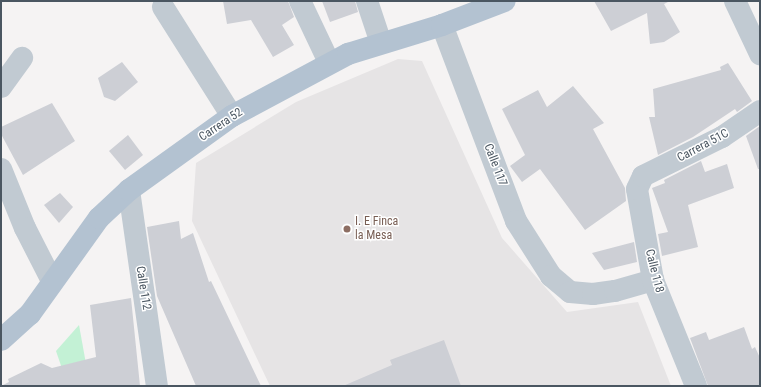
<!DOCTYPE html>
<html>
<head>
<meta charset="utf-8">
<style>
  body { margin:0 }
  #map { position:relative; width:761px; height:387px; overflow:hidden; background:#f5f3f3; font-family:"Roboto Condensed",sans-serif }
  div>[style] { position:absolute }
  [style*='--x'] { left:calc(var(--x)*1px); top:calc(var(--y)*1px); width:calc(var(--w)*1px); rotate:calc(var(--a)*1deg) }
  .education>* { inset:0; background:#e6e4e5 }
  .green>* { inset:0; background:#c3f1d5 }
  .building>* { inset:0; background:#cdcfd5 }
  .minor>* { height:22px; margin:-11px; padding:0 11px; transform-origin:11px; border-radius:11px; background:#c1cad2 }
  .major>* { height:22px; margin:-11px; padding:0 11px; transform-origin:11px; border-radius:11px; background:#b3c2d1 }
  .dots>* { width:11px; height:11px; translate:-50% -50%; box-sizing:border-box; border:2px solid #fff; border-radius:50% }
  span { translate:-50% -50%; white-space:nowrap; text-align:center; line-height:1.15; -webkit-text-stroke:3px #fff; paint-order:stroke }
  .street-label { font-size:12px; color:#4a5661 }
  .education-label { font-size:12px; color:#785e54 }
  .left { translate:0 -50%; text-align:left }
  .frame { position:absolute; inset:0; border:2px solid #4a5661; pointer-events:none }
</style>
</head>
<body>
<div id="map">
  <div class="education">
    <div style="clip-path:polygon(398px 59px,422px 61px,502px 238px,567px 312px,638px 302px,671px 386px,270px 386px,192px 221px,196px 163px,296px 102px)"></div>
  </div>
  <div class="green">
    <div style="clip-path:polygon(79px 325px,90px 386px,68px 386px,56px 351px)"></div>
  </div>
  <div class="building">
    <div style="clip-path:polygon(223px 1px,288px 1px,294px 17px,282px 25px,294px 45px,273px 57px,251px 20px,227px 24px)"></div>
    <div style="clip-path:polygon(322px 1px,355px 1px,358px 12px,330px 22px)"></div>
    <div style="clip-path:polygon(594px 1px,670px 1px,664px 4px,680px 32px,664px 42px,650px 44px,647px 13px,611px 31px)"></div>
    <div style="clip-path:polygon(122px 62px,138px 82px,115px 101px,104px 97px,98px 78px)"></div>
    <div style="clip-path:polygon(728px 63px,752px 101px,737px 112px,735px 109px,693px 137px,658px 155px,649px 117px,655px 117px,653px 89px,721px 70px,720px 67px)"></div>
    <div style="clip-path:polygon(573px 86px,604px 123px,593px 129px,625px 188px,626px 201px,585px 230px,540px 169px,522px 182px,510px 166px,525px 155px,502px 109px,538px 90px,547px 107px)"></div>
    <div style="clip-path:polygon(52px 103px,75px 141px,23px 175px,1px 134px,1px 127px)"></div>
    <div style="clip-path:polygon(760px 126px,760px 169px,758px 169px,746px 136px)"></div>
    <div style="clip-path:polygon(128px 135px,143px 155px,125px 170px,109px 151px)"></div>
    <div style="clip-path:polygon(701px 161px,705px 172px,727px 164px,734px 188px,688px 205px,698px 247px,662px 256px,658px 234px,668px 232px,652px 188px,665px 183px,664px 180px)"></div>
    <div style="clip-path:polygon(60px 193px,73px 207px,59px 223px,44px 205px)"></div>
    <div style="clip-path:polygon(179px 221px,181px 239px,193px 233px,209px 282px,211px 281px,261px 386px,196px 386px,157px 296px,147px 227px)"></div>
    <div style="clip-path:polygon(634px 242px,637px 262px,604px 270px,592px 253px)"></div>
    <div style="clip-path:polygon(131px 298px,140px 386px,1px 386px,9px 382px,8px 379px,41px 363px,52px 368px,96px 357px,90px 305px)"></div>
    <div style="clip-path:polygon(744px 327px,752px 349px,755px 347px,760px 358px,760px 386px,708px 386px,690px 338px,706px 332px,709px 340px)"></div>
    <div style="clip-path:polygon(444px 340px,461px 386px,343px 386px,392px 365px,390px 360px)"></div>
  </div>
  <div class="minor">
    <div style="--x:300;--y:1;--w:68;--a:64.6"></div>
    <div style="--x:367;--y:1;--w:44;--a:71.6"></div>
    <div style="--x:735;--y:1;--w:59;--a:64.7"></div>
    <div style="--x:163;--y:7;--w:129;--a:57.7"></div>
    <div style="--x:442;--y:25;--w:210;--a:69.3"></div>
    <div style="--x:516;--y:221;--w:65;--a:57.5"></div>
    <div style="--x:551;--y:276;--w:25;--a:40"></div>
    <div style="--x:570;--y:292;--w:23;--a:5"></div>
    <div style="--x:593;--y:294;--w:22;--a:-8"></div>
    <div style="--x:615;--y:291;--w:40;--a:-16"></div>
    <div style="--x:1;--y:87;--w:36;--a:-54"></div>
    <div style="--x:1;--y:169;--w:64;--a:67.9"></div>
    <div style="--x:25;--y:228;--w:59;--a:63"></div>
    <div style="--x:129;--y:190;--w:198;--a:81.9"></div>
    <div style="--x:696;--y:386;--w:114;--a:-112.1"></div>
    <div style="--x:653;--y:280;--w:92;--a:-100"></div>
    <div style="--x:637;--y:189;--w:14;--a:-65"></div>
    <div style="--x:643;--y:176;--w:88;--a:-26.3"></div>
    <div style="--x:722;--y:137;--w:46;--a:-34.4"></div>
  </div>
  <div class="major">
    <div style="--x:1;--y:340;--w:39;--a:-42"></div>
    <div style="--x:30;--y:314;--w:118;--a:-54.3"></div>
    <div style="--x:99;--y:218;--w:41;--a:-43"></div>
    <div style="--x:129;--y:190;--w:127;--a:-35.7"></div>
    <div style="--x:232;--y:116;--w:132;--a:-28.1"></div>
    <div style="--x:348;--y:54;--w:98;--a:-17.1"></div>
    <div style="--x:442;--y:25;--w:67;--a:-20.9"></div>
  </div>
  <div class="dots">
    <div style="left:347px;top:229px;background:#8d6e63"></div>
  </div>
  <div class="street-label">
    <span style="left:221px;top:125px;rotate:-34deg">Carrera 52</span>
    <span style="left:703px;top:146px;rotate:-28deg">Carrera 51C</span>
    <span style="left:495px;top:165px;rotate:69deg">Calle 117</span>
    <span style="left:654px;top:271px;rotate:76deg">Calle 118</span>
    <span style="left:143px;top:288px;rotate:81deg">Calle 112</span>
  </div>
  <div class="education-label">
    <span class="left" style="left:355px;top:229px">I. E Finca<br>la Mesa</span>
  </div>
  <div class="frame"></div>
</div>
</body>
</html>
